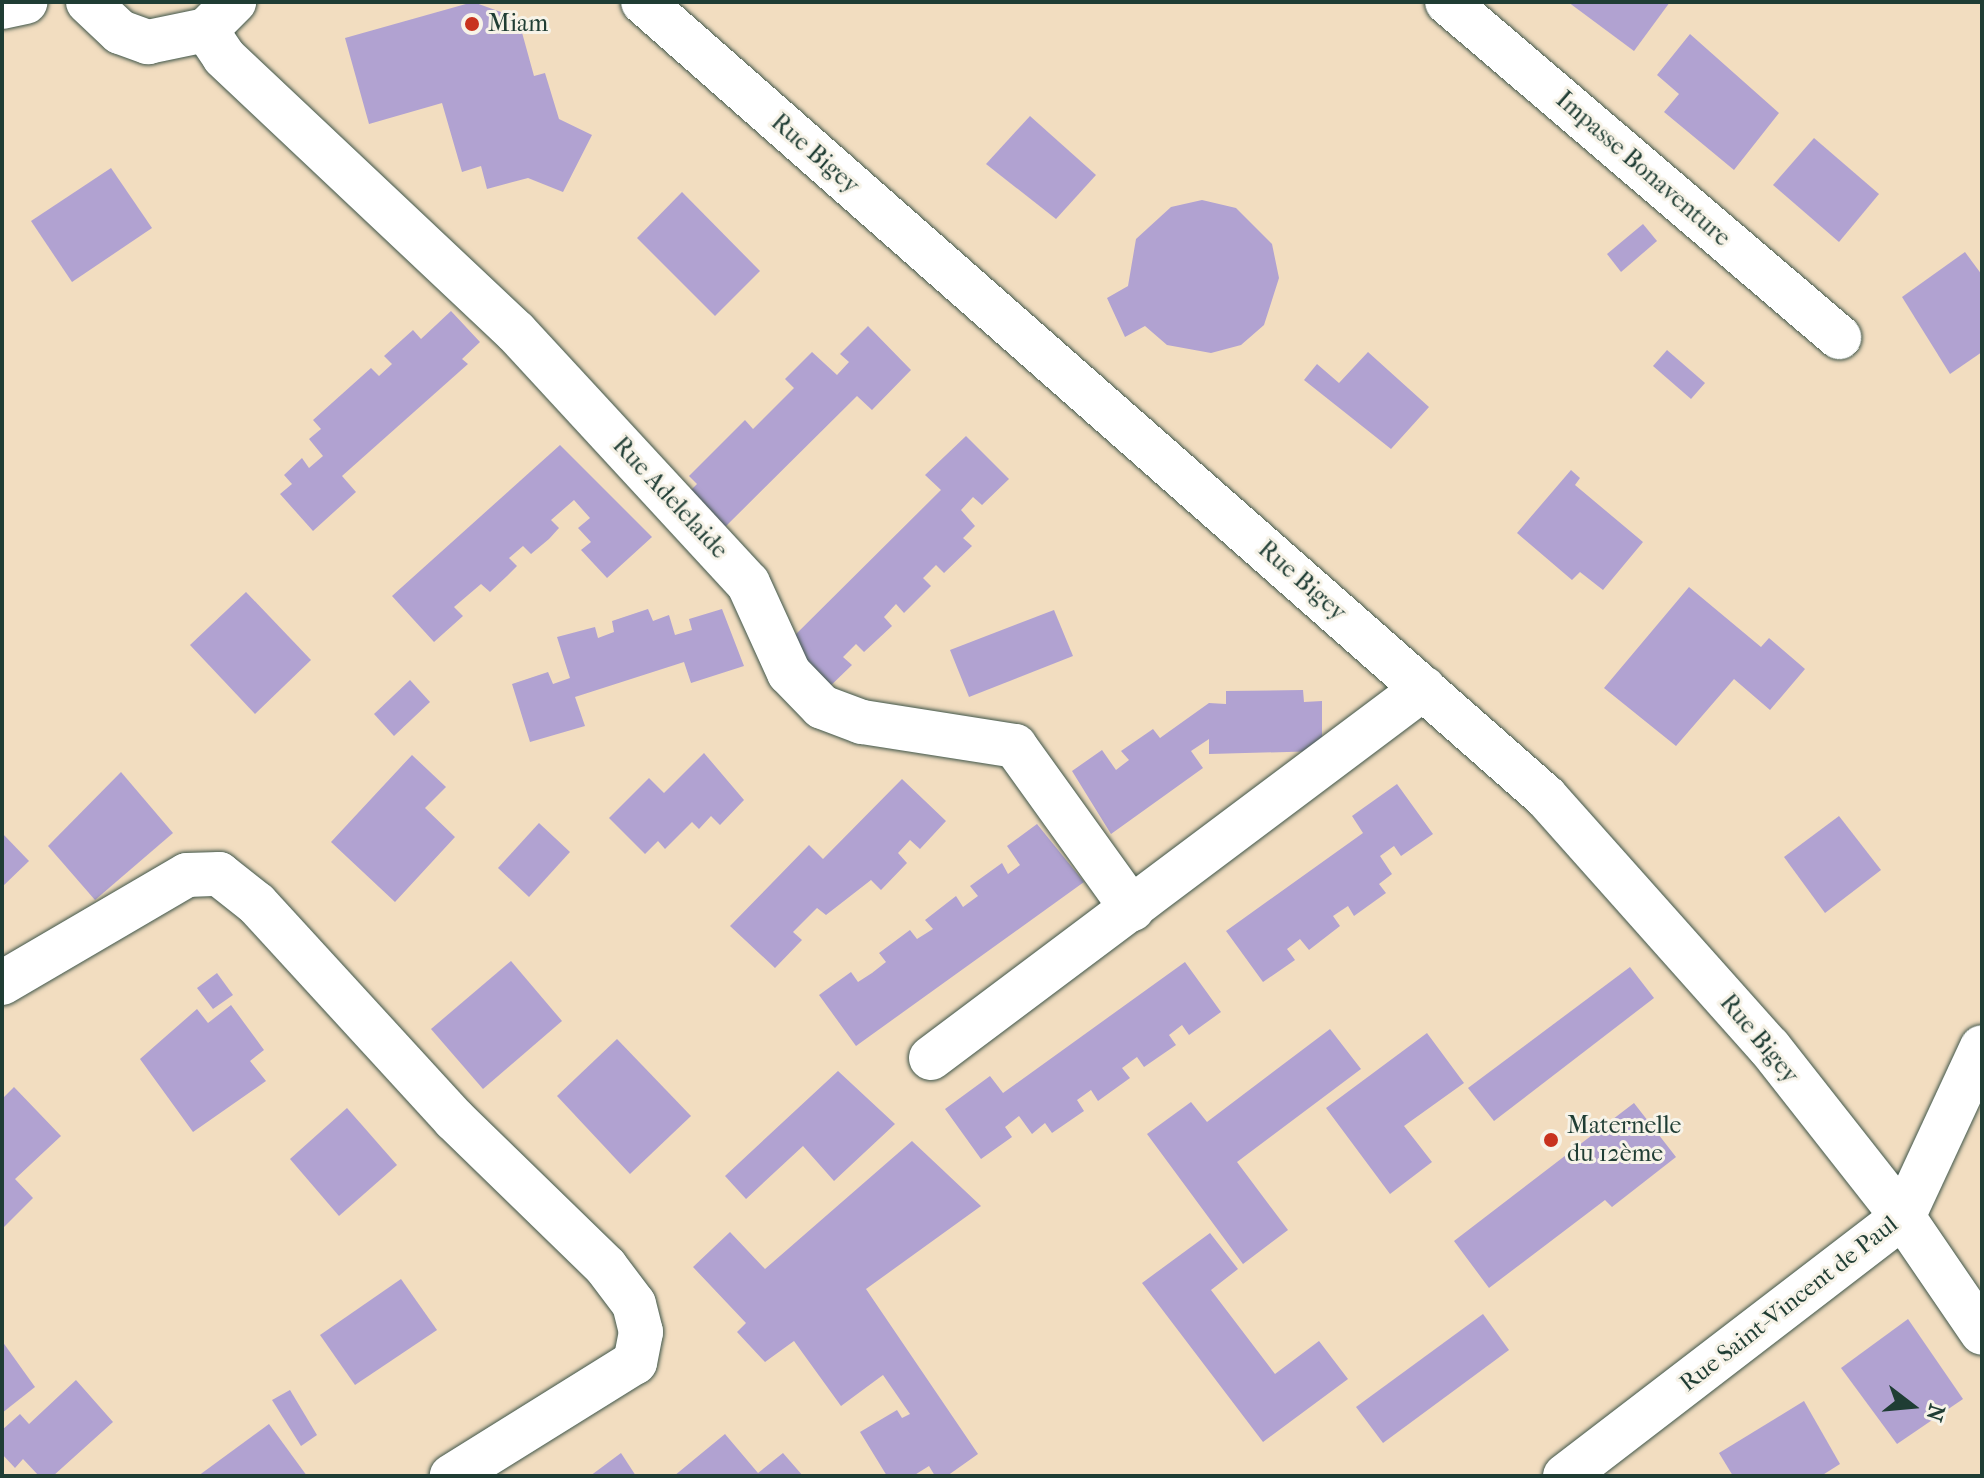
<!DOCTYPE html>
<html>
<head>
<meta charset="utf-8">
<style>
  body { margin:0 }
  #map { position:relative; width:1984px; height:1478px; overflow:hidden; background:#f2ddc0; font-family:"IM FELL French Canon",serif }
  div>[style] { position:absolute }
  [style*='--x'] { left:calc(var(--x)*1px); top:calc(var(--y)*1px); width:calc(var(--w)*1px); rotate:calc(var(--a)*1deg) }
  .building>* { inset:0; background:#b1a2d1 }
  .roads { filter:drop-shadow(0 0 2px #3f5549) drop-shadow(0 0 2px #3f5549) }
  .street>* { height:44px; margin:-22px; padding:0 22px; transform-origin:22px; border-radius:22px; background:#fff }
  .primary>* { height:44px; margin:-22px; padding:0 22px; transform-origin:22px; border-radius:22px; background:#fff }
  .dots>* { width:22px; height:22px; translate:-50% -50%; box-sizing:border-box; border:4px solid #f7f3e8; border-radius:50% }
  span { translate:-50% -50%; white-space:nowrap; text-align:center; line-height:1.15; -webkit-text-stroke:6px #f7f3e8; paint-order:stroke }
  .poi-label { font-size:24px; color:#1f3d34 }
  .left { translate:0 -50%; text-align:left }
  .street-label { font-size:24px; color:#1f3d34 }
  .frame { position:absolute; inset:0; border:4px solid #1f3d34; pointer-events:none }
  .north { position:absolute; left:1872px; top:1366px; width:80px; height:80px; -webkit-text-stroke:6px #f7f3e8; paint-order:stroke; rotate:106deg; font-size:22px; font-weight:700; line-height:32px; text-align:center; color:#1f3d34 }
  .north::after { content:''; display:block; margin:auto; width:28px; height:36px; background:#1f3d34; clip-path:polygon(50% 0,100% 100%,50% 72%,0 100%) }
</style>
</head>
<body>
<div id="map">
  <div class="building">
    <div style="clip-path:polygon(473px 2px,518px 18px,534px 76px,545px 73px,559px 119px,592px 135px,563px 192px,528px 178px,487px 189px,481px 166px,462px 172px,442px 103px,369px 124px,345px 38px)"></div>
    <div style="clip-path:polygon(1568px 2px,1670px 2px,1634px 51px)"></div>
    <div style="clip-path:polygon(1690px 34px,1779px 113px,1734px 170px,1664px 112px,1679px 94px,1657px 75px)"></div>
    <div style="clip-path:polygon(1030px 116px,1096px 175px,1056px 219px,986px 164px)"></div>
    <div style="clip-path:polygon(1814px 138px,1879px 194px,1839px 242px,1773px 185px)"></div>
    <div style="clip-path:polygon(111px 168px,152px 228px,72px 282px,31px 221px)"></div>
    <div style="clip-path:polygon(682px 192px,760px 271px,715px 316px,637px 238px)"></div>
    <div style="clip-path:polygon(1202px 200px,1236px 208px,1272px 244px,1279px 278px,1264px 325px,1241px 345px,1211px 353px,1167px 345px,1145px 326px,1125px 337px,1107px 298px,1128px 286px,1136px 239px,1171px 207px)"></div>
    <div style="clip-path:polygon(1643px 224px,1657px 241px,1621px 272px,1607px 254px)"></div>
    <div style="clip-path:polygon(1965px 252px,1982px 275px,1982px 352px,1950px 374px,1902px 297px)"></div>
    <div style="clip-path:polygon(451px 311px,480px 342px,462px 359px,468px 364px,342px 476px,356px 492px,313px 531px,280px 494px,292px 484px,284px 475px,302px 458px,309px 468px,323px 456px,309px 439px,321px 429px,313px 420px,371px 368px,379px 376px,392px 364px,384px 356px,413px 330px,421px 339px)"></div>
    <div style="clip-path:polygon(868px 326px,911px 370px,872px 410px,857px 396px,720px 532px,685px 496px,697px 484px,689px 476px,745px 420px,753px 429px,794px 388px,785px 379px,812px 352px,837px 375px,849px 362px,840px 354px)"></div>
    <div style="clip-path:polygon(1667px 350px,1705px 383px,1691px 399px,1653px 366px)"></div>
    <div style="clip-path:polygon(1368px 352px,1429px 407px,1391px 449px,1304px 380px,1317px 364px,1339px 383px)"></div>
    <div style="clip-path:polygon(966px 436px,1009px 479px,982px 505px,973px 497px,961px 510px,975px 526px,963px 538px,972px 546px,944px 573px,936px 565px,923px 578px,931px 586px,904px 613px,896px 604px,884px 617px,892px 626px,864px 652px,856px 644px,843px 657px,852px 665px,824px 692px,782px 648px,941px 490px,925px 475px)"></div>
    <div style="clip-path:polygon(560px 445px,652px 537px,607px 578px,581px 550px,591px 542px,578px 528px,590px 518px,574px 500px,551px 520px,559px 528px,549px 539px,531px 554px,523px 546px,509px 558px,517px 566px,507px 576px,490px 592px,481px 584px,454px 607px,463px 616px,434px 642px,392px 596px)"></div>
    <div style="clip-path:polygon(1571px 470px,1580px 478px,1575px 485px,1643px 542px,1603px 590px,1580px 572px,1572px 580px,1517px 533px)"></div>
    <div style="clip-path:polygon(1689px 587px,1761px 647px,1769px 638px,1805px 669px,1770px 710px,1734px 679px,1676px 746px,1604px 688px)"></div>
    <div style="clip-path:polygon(246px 592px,311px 660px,255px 714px,190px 645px)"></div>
    <div style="clip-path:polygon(648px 609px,653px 621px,669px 615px,675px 635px,692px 630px,689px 619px,722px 609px,744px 666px,691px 683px,684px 662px,575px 697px,585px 726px,530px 742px,512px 684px,548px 672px,553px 684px,570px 678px,557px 637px,595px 627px,598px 638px,614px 632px,612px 621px)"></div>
    <div style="clip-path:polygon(1054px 610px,1073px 656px,969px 697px,950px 650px)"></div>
    <div style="clip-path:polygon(410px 680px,430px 702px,394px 736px,374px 714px)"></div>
    <div style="clip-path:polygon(1303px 690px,1304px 702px,1322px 701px,1322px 751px,1209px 754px,1209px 739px,1191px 751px,1203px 768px,1111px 834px,1072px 771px,1102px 750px,1116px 770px,1129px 760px,1121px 751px,1153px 729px,1160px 738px,1209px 703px,1226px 704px,1226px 691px)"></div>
    <div style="clip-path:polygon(704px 753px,744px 800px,720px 825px,711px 816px,699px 829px,692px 822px,665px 849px,658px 841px,645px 854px,609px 818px,649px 778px,664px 793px)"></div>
    <div style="clip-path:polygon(412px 755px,446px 787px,425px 808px,455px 837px,395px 902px,331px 842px)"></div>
    <div style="clip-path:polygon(121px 772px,173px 833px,95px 900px,48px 846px)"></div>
    <div style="clip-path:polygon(902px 779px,946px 821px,920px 849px,910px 840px,898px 853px,907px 863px,881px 890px,871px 880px,826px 915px,817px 908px,793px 932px,802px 940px,775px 968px,730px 926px,809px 845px,823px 859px)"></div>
    <div style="clip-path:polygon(1397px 784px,1433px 834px,1401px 856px,1394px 846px,1380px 856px,1392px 874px,1379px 884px,1386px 893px,1354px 916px,1348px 906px,1333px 916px,1340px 926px,1309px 950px,1300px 939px,1287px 949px,1295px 960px,1263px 982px,1226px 931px,1363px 833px,1352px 816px)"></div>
    <div style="clip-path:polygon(1839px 816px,1881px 870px,1825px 913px,1784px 857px)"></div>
    <div style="clip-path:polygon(539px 823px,570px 852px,529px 897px,498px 868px)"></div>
    <div style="clip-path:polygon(1037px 824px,1084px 882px,856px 1046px,819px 995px,851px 972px,858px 982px,872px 973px,886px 962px,879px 953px,910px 930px,917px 939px,933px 929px,925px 920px,956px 896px,963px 907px,978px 896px,970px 886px,1002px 863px,1008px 874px,1020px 865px,1007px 846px)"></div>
    <div style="clip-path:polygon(2px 833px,29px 861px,2px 887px)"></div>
    <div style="clip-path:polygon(511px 961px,562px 1021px,483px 1089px,431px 1029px)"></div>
    <div style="clip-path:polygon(1185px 962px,1221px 1012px,1189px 1035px,1182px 1025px,1169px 1035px,1176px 1045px,1144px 1067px,1137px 1057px,1122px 1068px,1130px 1078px,1098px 1101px,1091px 1090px,1077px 1100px,1084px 1111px,1052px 1133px,1045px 1123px,1032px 1134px,1019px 1116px,1005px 1127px,1012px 1137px,981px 1159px,945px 1109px,990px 1076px,1003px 1093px)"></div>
    <div style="clip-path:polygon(1630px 967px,1654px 998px,1494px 1121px,1468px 1088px)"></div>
    <div style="clip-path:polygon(217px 973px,233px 995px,213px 1009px,197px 988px)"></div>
    <div style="clip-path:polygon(231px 1005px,264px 1050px,250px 1061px,266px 1081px,193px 1132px,140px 1059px,197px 1009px,208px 1023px)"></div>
    <div style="clip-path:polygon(1330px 1029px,1361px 1069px,1237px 1162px,1288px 1230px,1243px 1264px,1147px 1134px,1191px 1102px,1207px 1122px)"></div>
    <div style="clip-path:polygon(1427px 1033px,1464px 1083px,1404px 1126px,1432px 1162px,1390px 1194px,1326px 1108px)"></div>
    <div style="clip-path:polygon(617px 1039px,691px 1116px,630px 1174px,557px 1096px)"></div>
    <div style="clip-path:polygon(838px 1071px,895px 1124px,834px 1181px,803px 1146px,746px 1199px,725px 1176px)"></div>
    <div style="clip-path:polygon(14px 1087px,61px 1136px,15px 1179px,33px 1198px,2px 1229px,2px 1099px)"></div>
    <div style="clip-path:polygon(1634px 1103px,1676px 1157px,1612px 1207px,1605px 1200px,1489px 1288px,1454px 1241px)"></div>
    <div style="clip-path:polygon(347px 1108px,397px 1165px,339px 1216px,290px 1159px)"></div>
    <div style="clip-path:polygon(912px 1141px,981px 1206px,866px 1289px,978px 1454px,947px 1476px,935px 1476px,929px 1466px,913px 1476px,887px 1476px,860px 1432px,897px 1410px,902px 1418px,910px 1414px,883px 1375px,841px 1406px,794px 1341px,765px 1362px,737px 1332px,746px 1323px,693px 1267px,730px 1232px,765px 1269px)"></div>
    <div style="clip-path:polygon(1210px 1233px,1238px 1269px,1211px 1290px,1275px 1374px,1319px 1341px,1348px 1379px,1263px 1442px,1142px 1283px)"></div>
    <div style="clip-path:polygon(401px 1279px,437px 1330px,355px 1385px,320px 1335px)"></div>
    <div style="clip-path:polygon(1483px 1314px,1509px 1350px,1383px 1443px,1356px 1407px)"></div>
    <div style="clip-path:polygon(1908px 1319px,1963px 1399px,1897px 1444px,1841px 1368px)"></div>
    <div style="clip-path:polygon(2px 1341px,35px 1387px,2px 1413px)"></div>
    <div style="clip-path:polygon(76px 1380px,113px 1422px,53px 1476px,39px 1476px,23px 1459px,15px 1468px,2px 1454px,2px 1430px,20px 1414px,29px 1424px)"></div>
    <div style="clip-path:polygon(290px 1390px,317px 1435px,301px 1446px,272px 1400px)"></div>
    <div style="clip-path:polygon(1804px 1401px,1840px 1464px,1821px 1476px,1733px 1476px,1719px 1453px)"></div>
    <div style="clip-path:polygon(269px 1424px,307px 1476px,198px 1476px)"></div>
    <div style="clip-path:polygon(725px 1434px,758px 1473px,783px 1453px,803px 1476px,674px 1476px)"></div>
    <div style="clip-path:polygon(621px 1453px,636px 1476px,590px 1476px)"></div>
  </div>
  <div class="roads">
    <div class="street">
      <div style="--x:643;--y:2;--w:1203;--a:41.36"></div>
      <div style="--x:1546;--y:797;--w:335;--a:48.3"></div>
      <div style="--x:1769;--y:1047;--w:216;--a:51.8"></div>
      <div style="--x:1903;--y:1217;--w:140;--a:55.7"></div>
      <div style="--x:1447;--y:2;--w:516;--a:40.52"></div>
      <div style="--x:206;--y:30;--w:32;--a:56"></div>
      <div style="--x:224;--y:57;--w:401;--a:43.3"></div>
      <div style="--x:516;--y:332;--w:342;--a:47.3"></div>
      <div style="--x:748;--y:583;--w:99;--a:65.5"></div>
      <div style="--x:789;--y:673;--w:47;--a:45.9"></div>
      <div style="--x:822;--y:707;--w:43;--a:20.6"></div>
      <div style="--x:862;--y:722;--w:155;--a:8.9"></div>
      <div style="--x:1015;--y:746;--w:201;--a:54.3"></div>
      <div style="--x:2;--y:983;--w:214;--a:-30.3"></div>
      <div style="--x:187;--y:875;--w:32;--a:-2"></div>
      <div style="--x:219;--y:874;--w:48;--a:38.3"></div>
      <div style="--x:257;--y:904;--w:292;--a:47.5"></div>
      <div style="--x:454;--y:1119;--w:212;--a:44.2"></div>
      <div style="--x:606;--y:1267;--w:46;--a:52.9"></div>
      <div style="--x:634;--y:1304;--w:29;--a:76"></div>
      <div style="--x:641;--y:1332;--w:31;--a:101"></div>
      <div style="--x:635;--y:1362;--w:216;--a:148.1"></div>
      <div style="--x:931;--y:1058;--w:616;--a:-36.89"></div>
      <div style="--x:1565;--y:1476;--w:426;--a:-37.5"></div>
      <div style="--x:1903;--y:1217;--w:187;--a:-65.1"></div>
    </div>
    <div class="primary">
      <div style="--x:88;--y:2;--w:44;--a:43.2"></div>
      <div style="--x:120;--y:32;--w:30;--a:20"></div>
      <div style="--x:148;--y:42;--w:59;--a:-11.7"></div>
      <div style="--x:206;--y:30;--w:40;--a:-45"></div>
      <div style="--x:2;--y:7;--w:24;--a:-12"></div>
    </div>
  </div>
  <div class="dots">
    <div style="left:472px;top:24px;background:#c8321e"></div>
    <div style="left:1551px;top:1140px;background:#c8321e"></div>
  </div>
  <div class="poi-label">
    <span class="left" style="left:488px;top:24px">Miam</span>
    <span class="left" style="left:1567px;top:1140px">Maternelle<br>du 12ème</span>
  </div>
  <div class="street-label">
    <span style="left:815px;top:154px;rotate:41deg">Rue Bigey</span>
    <span style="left:1643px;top:169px;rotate:41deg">Impasse Bonaventure</span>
    <span style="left:670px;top:498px;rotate:47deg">Rue Adelelaide</span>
    <span style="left:1302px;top:581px;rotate:41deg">Rue Bigey</span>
    <span style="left:1759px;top:1039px;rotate:50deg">Rue Bigey</span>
    <span style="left:1789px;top:1304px;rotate:-38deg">Rue Saint-Vincent de Paul</span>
  </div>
  <div class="frame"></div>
  <div class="north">N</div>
</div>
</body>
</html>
